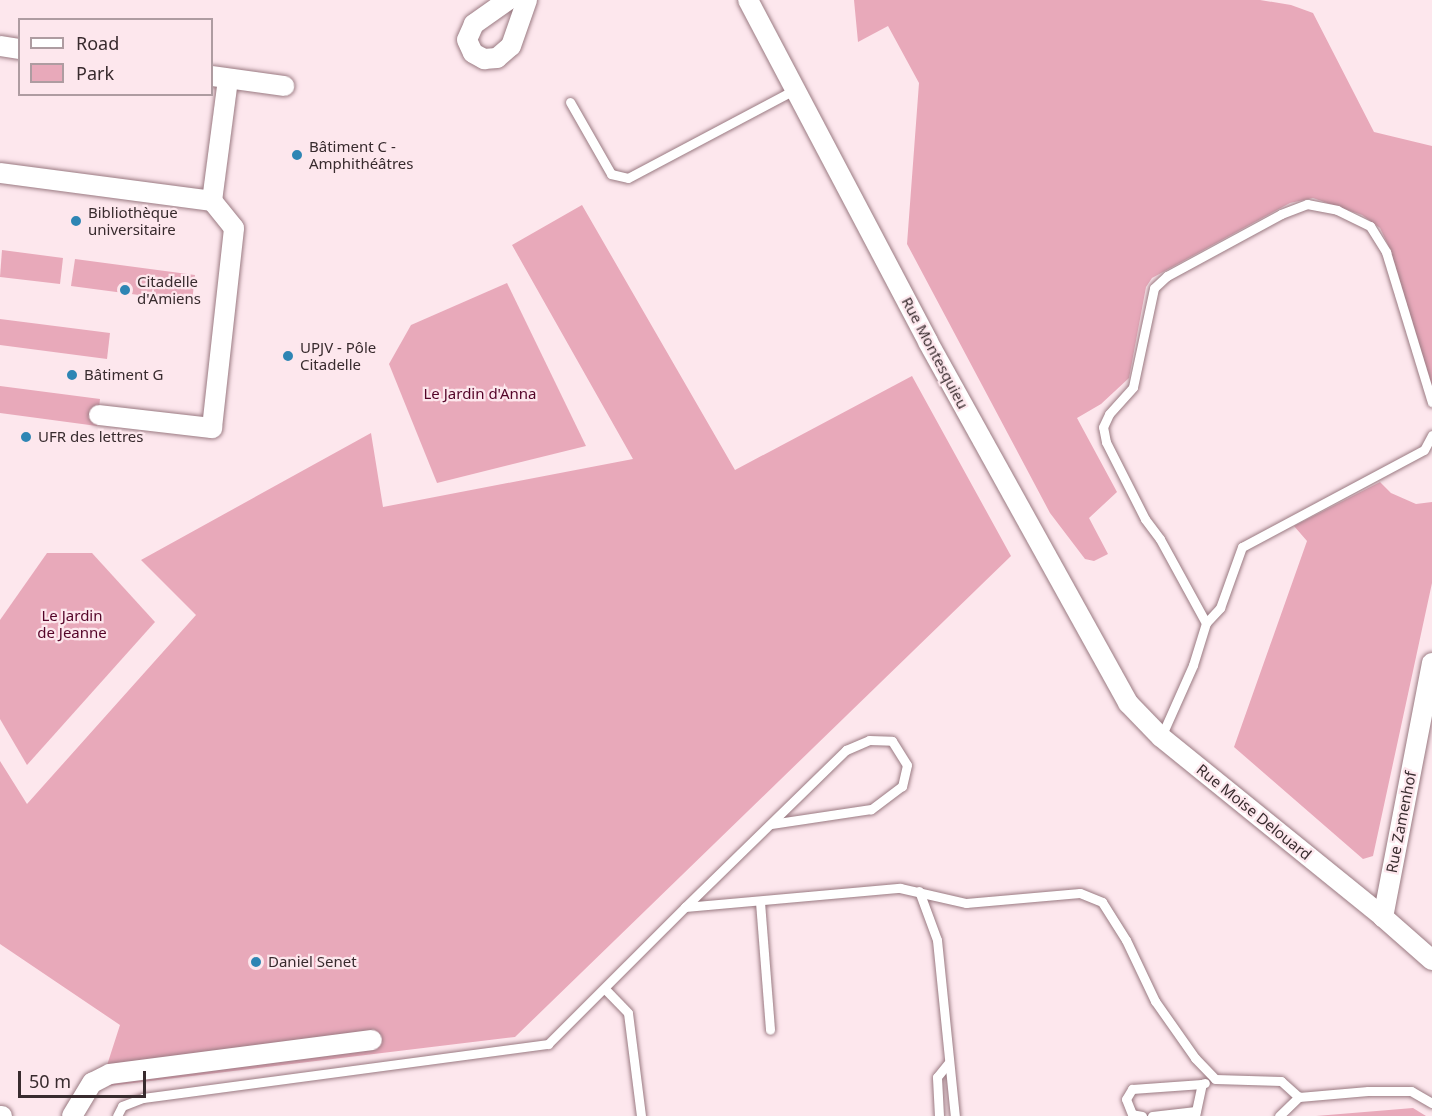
<!DOCTYPE html>
<html>
<head>
<meta charset="utf-8">
<style>
  body { margin:0 }
  #map { position:relative; width:1432px; height:1116px; overflow:hidden; background:#fde7ed; font-family:"Noto Sans",sans-serif }
  div>[style] { position:absolute }
  [style*='--x'] { left:calc(var(--x)*1px); top:calc(var(--y)*1px); width:calc(var(--w)*1px); rotate:calc(var(--a)*1deg) }
  .green>* { inset:0; background:#e8a9ba }
  .roads { filter:drop-shadow(0 0 2px #9a7a82) drop-shadow(0 0 2px #9a7a82) }
  .service>* { height:9px; margin:-4.5px; padding:0 4.5px; transform-origin:4.5px; border-radius:4.5px; background:#fff }
  .minor>* { height:20px; margin:-10px; padding:0 10px; transform-origin:10px; border-radius:10px; background:#fff }
  .dots>* { width:16px; height:16px; translate:-50% -50%; box-sizing:border-box; border:3px solid #fde7ed; border-radius:50% }
  span { translate:-50% -50%; white-space:nowrap; text-align:center; line-height:1.15; -webkit-text-stroke:4.5px #fde7ed; paint-order:stroke }
  .poi-label { font-size:15px; color:#382b2e }
  .left { translate:0 -50%; text-align:left }
  .street-label { font-size:15px; color:#382b2e }
  .park-label { font-size:15px; color:#540428 }
  .legend { position:absolute; left:18px; top:18px; width:195px; height:78px; box-sizing:border-box; background:#fde7ed; border:2px solid #ae9ca1; margin:0; padding:8px 10px; list-style:none; font-size:18px; color:#382b2e }
  .legend li { display:flex; align-items:center; gap:12px; height:30px }
  .legend b { width:30px; border:2px solid #ae9ca1 }
  .scale { position:absolute; left:18px; top:1071px; width:128px; height:27px; box-sizing:border-box; border:3px solid #382b2e; border-top:0; padding-left:8px; font-size:18px; line-height:21px; white-space:nowrap; color:#382b2e; -webkit-text-stroke:4px #fde7ed; paint-order:stroke }
</style>
</head>
<body>
<div id="map">
  <div class="green">
    <div style="clip-path:polygon(854px 0,1260px 0,1291px 5px,1313px 13px,1374px 132px,1432px 146px,1432px 388px,1390px 249px,1380px 228px,1362px 215px,1313px 198px,1290px 203px,1152px 278px,1146px 287px,1129px 378px,1101px 404px,1077px 418px,1117px 492px,1089px 518px,1108px 554px,1094px 561px,1085px 559px,1050px 513px,907px 244px,919px 83px,888px 26px,858px 42px)"></div>
    <div style="clip-path:polygon(582px 205px,735px 470px,912px 376px,1011px 556px,515px 1037px,100px 1087px,120px 1025px,0 944px,0 761px,27px 804px,196px 615px,141px 560px,371px 433px,383px 507px,633px 459px,512px 245px)"></div>
    <div style="clip-path:polygon(2px 250px,63px 258px,60px 284px,0 277px)"></div>
    <div style="clip-path:polygon(75px 259px,195px 275px,192px 302px,71px 286px)"></div>
    <div style="clip-path:polygon(507px 283px,586px 446px,437px 483px,389px 364px,411px 325px)"></div>
    <div style="clip-path:polygon(0 319px,110px 333px,107px 359px,0 345px)"></div>
    <div style="clip-path:polygon(0 386px,100px 399px,97px 426px,0 413px)"></div>
    <div style="clip-path:polygon(1380px 482px,1391px 493px,1416px 504px,1432px 502px,1432px 583px,1373px 856px,1363px 859px,1234px 747px,1307px 541px,1294px 526px)"></div>
    <div style="clip-path:polygon(47px 553px,92px 553px,155px 622px,27px 765px,0 719px,0 620px)"></div>
    <div style="clip-path:polygon(1413px 1108px,1426px 1116px,1316px 1116px)"></div>
  </div>
  <div class="roads">
    <div class="service">
      <div style="--x:570;--y:102;--w:83;--a:60.3"></div>
      <div style="--x:611;--y:174;--w:17;--a:13"></div>
      <div style="--x:628;--y:178;--w:190;--a:-27.9"></div>
      <div style="--x:1206;--y:623;--w:96;--a:-118.7"></div>
      <div style="--x:1160;--y:539;--w:25;--a:-127"></div>
      <div style="--x:1145;--y:519;--w:86;--a:-116.9"></div>
      <div style="--x:1106;--y:442;--w:15;--a:-101"></div>
      <div style="--x:1103;--y:427;--w:14;--a:-65"></div>
      <div style="--x:1109;--y:414;--w:36;--a:-48"></div>
      <div style="--x:1133;--y:387;--w:101;--a:-78"></div>
      <div style="--x:1154;--y:288;--w:18;--a:-43"></div>
      <div style="--x:1167;--y:276;--w:130;--a:-28.5"></div>
      <div style="--x:1281;--y:214;--w:28;--a:-21"></div>
      <div style="--x:1307;--y:204;--w:31;--a:11"></div>
      <div style="--x:1337;--y:210;--w:37;--a:26"></div>
      <div style="--x:1370;--y:226;--w:31;--a:58"></div>
      <div style="--x:1386;--y:252;--w:157;--a:73"></div>
      <div style="--x:1161;--y:737;--w:79;--a:-66"></div>
      <div style="--x:1193;--y:665;--w:44;--a:-72.8"></div>
      <div style="--x:1206;--y:623;--w:21;--a:-47"></div>
      <div style="--x:1220;--y:608;--w:65;--a:-70.2"></div>
      <div style="--x:1242;--y:547;--w:206;--a:-28.1"></div>
      <div style="--x:1424;--y:450;--w:17;--a:-62"></div>
      <div style="--x:919;--y:891;--w:52;--a:69.8"></div>
      <div style="--x:937;--y:940;--w:177;--a:84.2"></div>
      <div style="--x:760;--y:902;--w:128;--a:85.5"></div>
      <div style="--x:685;--y:907;--w:225;--a:-44.3"></div>
      <div style="--x:846;--y:750;--w:25;--a:-23"></div>
      <div style="--x:869;--y:740;--w:23;--a:2"></div>
      <div style="--x:892;--y:741;--w:28;--a:58"></div>
      <div style="--x:907;--y:765;--w:22;--a:103"></div>
      <div style="--x:902;--y:786;--w:39;--a:143"></div>
      <div style="--x:871;--y:809;--w:101;--a:171.5"></div>
      <div style="--x:605;--y:989;--w:33;--a:46"></div>
      <div style="--x:628;--y:1013;--w:104;--a:82.8"></div>
      <div style="--x:117;--y:1116;--w:11;--a:-63"></div>
      <div style="--x:122;--y:1106;--w:22;--a:-21"></div>
      <div style="--x:143;--y:1098;--w:409;--a:-7.6"></div>
      <div style="--x:548;--y:1044;--w:194;--a:-45"></div>
      <div style="--x:685;--y:907;--w:216;--a:-5.1"></div>
      <div style="--x:900;--y:888;--w:68;--a:12.8"></div>
      <div style="--x:966;--y:903;--w:114;--a:-5"></div>
      <div style="--x:1080;--y:893;--w:24;--a:22"></div>
      <div style="--x:1102;--y:902;--w:45;--a:57.7"></div>
      <div style="--x:1126;--y:940;--w:68;--a:64.6"></div>
      <div style="--x:1155;--y:1001;--w:70;--a:54.9"></div>
      <div style="--x:1195;--y:1058;--w:29;--a:46"></div>
      <div style="--x:1215;--y:1079;--w:66;--a:1.7"></div>
      <div style="--x:1281;--y:1081;--w:24;--a:42"></div>
      <div style="--x:1299;--y:1097;--w:69;--a:-5"></div>
      <div style="--x:1368;--y:1091;--w:43;--a:0"></div>
      <div style="--x:1411;--y:1091;--w:24;--a:30"></div>
      <div style="--x:939;--y:1116;--w:39;--a:-93"></div>
      <div style="--x:937;--y:1077;--w:19;--a:-51"></div>
      <div style="--x:1142;--y:1116;--w:10;--a:-169"></div>
      <div style="--x:1132;--y:1114;--w:16;--a:-112"></div>
      <div style="--x:1126;--y:1099;--w:12;--a:-59"></div>
      <div style="--x:1132;--y:1089;--w:70;--a:-4.1"></div>
      <div style="--x:1152;--y:1116;--w:44;--a:-6.5"></div>
      <div style="--x:1195;--y:1116;--w:33;--a:-78"></div>
      <div style="--x:1202;--y:1084;--w:3;--a:-18"></div>
      <div style="--x:1279;--y:1116;--w:28;--a:-44"></div>
    </div>
    <div class="minor">
      <div style="--x:508;--y:0;--w:42;--a:144.8"></div>
      <div style="--x:474;--y:24;--w:17;--a:114"></div>
      <div style="--x:467;--y:40;--w:14;--a:65"></div>
      <div style="--x:473;--y:53;--w:13;--a:29"></div>
      <div style="--x:484;--y:59;--w:13;--a:-4"></div>
      <div style="--x:497;--y:58;--w:18;--a:-41"></div>
      <div style="--x:511;--y:46;--w:49;--a:-70.8"></div>
      <div style="--x:748;--y:0;--w:386;--a:62.2"></div>
      <div style="--x:928;--y:342;--w:413;--a:61"></div>
      <div style="--x:1128;--y:703;--w:47;--a:45.9"></div>
      <div style="--x:1161;--y:737;--w:286;--a:39"></div>
      <div style="--x:0;--y:46;--w:20;--a:9"></div>
      <div style="--x:212;--y:76;--w:73;--a:7.9"></div>
      <div style="--x:0;--y:173;--w:214;--a:7.5"></div>
      <div style="--x:212;--y:201;--w:123;--a:-82.5"></div>
      <div style="--x:99;--y:415;--w:114;--a:6.6"></div>
      <div style="--x:212;--y:428;--w:201;--a:-83.7"></div>
      <div style="--x:234;--y:228;--w:35;--a:-129"></div>
      <div style="--x:1432;--y:663;--w:259;--a:100.9"></div>
      <div style="--x:1383;--y:917;--w:65;--a:41.3"></div>
      <div style="--x:0;--y:1116;--w:2;--a:0"></div>
      <div style="--x:72;--y:1116;--w:39;--a:-59"></div>
      <div style="--x:92;--y:1083;--w:20;--a:-27"></div>
      <div style="--x:110;--y:1074;--w:264;--a:-7.4"></div>
    </div>
  </div>
  <div class="dots">
    <div style="left:297px;top:155px;background:#2e85b4"></div>
    <div style="left:76px;top:221px;background:#2e85b4"></div>
    <div style="left:125px;top:290px;background:#2e85b4"></div>
    <div style="left:288px;top:356px;background:#2e85b4"></div>
    <div style="left:72px;top:375px;background:#2e85b4"></div>
    <div style="left:26px;top:437px;background:#2e85b4"></div>
    <div style="left:256px;top:962px;background:#2e85b4"></div>
  </div>
  <div class="poi-label">
    <span class="left" style="left:309px;top:155px">Bâtiment C -<br>Amphithéâtres</span>
    <span class="left" style="left:88px;top:221px">Bibliothèque<br>universitaire</span>
    <span class="left" style="left:137px;top:290px">Citadelle<br>d'Amiens</span>
    <span class="left" style="left:300px;top:356px">UPJV - Pôle<br>Citadelle</span>
    <span class="left" style="left:84px;top:375px">Bâtiment G</span>
    <span class="left" style="left:38px;top:437px">UFR des lettres</span>
    <span class="left" style="left:268px;top:962px">Daniel Senet</span>
  </div>
  <div class="street-label">
    <span style="left:935px;top:353px;rotate:62deg">Rue Montesquieu</span>
    <span style="left:1254px;top:812px;rotate:39deg">Rue Moise Delouard</span>
    <span style="left:1401px;top:822px;rotate:-79deg">Rue Zamenhof</span>
  </div>
  <div class="park-label">
    <span style="left:480px;top:394px">Le Jardin d'Anna</span>
    <span style="left:72px;top:624px">Le Jardin<br>de Jeanne</span>
  </div>
  <ul class="legend">
  <li><b style="height:8px;background:#fff"></b>Road</li>
  <li><b style="height:16px;background:#e8a9ba"></b>Park</li>
  </ul>
  <div class="scale">50 m</div>
</div>
</body>
</html>
